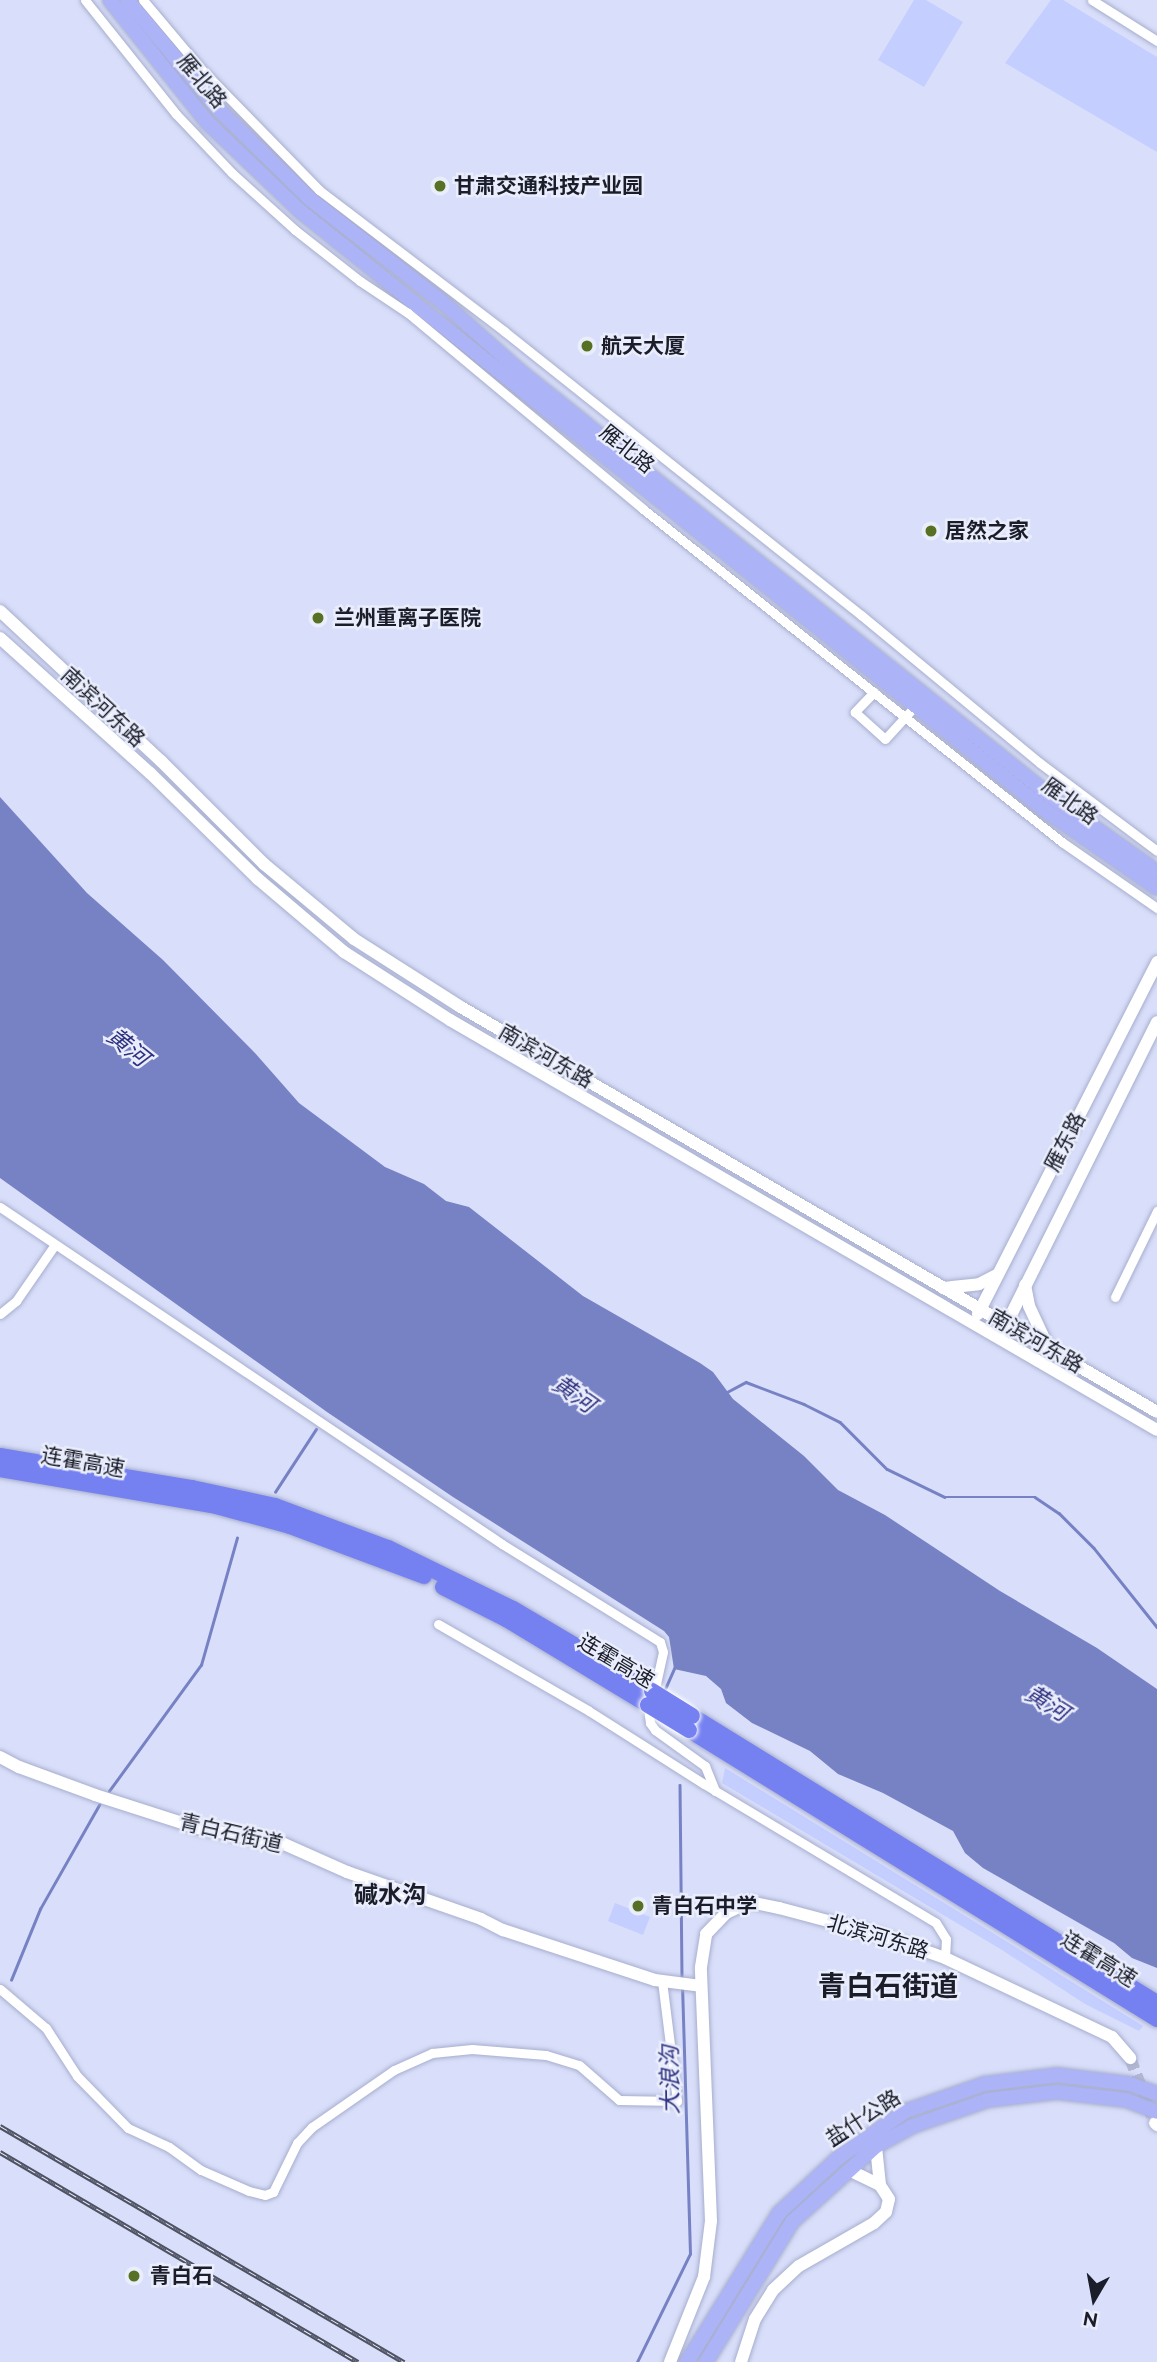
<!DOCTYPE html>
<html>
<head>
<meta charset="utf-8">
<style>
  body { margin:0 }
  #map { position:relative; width:1157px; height:2362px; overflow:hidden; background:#d9dffa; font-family:Raleway,"Noto Sans SC",sans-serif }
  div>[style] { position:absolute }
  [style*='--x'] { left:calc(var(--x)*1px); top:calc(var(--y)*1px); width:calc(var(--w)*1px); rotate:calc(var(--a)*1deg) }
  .green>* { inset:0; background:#c4ceff }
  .water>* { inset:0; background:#7782c4 }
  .stream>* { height:2.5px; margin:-1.25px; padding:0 1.25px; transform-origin:1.25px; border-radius:1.25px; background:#7782c4 }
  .secondary-tunnel>* { height:12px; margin-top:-6px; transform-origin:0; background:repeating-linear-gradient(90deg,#b3b8d0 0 12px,transparent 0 18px) }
  .roads { filter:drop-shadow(0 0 2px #a7aece) drop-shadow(0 0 2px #a7aece) }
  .street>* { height:9px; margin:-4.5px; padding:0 4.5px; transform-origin:4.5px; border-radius:4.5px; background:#fff }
  .secondary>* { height:12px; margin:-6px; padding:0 6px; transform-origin:6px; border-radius:6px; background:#fff }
  .primary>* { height:14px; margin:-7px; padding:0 7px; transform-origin:7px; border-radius:7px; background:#acb3f7 }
  .highway>* { height:16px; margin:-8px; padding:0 8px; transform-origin:8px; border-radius:8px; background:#7581f1 }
  .rail>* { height:5px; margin-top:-2.5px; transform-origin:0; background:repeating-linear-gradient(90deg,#eaedfb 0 8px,#4e5262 0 16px); box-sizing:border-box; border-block:2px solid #4e5262 }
  .bridges { filter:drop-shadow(0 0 2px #fff) drop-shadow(0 0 2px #fff) }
  .highway-bridge>* { height:16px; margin:-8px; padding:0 8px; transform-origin:8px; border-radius:8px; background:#7581f1 }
  .dots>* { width:19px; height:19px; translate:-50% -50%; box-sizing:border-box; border:4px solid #eaedfb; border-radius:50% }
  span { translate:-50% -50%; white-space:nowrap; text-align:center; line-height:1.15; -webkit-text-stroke:5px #eaedfb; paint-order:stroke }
  .street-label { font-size:21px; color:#1b1e2a }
  .poi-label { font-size:21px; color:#1b1e2a; font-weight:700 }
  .left { translate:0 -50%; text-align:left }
  .water-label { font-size:23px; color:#2f3280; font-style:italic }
  .quarter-label { font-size:24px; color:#1b1e2a; font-weight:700 }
  .district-label { font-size:28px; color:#1b1e2a; font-weight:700 }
  .north { position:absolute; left:1059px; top:2264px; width:70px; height:70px; -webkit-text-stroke:5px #eaedfb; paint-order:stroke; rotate:190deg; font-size:19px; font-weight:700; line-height:28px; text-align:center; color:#1b1e2a }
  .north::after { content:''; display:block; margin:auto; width:24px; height:32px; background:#1b1e2a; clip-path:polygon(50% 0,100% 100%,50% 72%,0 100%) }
</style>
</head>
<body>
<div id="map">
  <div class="green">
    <div style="clip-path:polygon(914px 0,926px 0,963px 22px,924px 87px,878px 60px)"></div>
    <div style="clip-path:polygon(1051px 0,1063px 0,1157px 57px,1157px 152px,1005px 63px)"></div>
    <div style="clip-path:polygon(725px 1768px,1035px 1959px,1143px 2026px,1139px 2031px,1085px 2004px,1002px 1950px,722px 1783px)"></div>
    <div style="clip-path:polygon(615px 1903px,650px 1917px,643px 1935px,608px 1921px)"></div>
  </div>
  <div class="water">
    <div style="clip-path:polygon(0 797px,87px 893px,163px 960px,255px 1053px,299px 1103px,385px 1167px,424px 1184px,446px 1201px,469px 1207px,583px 1296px,700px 1363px,713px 1372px,733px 1399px,804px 1456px,838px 1490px,885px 1515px,1000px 1591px,1097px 1648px,1157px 1689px,1157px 1968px,1132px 1958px,1114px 1943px,983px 1868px,965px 1853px,953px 1831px,883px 1793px,838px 1774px,810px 1751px,752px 1723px,726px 1703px,721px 1689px,706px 1676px,674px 1669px,669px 1637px,664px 1631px,453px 1497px,327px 1412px,0 1178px)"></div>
  </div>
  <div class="stream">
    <div style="--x:727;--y:1392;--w:21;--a:-28"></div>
    <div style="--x:746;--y:1382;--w:62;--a:20.8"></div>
    <div style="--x:804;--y:1404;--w:40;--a:26.6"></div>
    <div style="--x:840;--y:1422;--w:66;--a:45"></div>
    <div style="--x:887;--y:1469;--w:64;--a:25.8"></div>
    <div style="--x:945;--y:1497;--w:90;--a:0"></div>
    <div style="--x:1035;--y:1497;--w:29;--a:34"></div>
    <div style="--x:1059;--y:1513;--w:49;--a:45"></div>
    <div style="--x:1094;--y:1548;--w:101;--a:51.4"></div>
    <div style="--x:275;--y:1492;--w:75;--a:-56.9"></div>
    <div style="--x:665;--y:1689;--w:24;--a:-66"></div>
    <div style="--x:680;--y:1785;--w:194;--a:89.4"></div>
    <div style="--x:109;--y:1791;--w:156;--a:-53.9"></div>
    <div style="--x:201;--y:1665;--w:132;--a:-74.2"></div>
    <div style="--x:11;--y:1980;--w:77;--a:-67.8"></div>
    <div style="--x:40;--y:1909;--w:120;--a:-60.4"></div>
    <div style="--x:637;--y:2362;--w:120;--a:-63.9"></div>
    <div style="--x:690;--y:2254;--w:265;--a:-91.7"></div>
  </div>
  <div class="secondary-tunnel">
    <div style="--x:1130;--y:2058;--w:62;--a:69.2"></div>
  </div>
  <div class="roads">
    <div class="street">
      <div style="--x:85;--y:0;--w:146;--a:51.4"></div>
      <div style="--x:176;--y:114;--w:81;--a:46.5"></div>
      <div style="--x:232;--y:173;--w:85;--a:42.1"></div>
      <div style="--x:295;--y:230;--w:83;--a:38.1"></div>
      <div style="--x:360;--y:281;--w:58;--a:33.7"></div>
      <div style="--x:408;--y:313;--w:306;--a:39.8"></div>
      <div style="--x:643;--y:509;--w:535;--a:38.48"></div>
      <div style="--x:1062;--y:842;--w:116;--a:34.8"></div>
      <div style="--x:143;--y:0;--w:92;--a:49.9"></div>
      <div style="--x:202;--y:70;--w:168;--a:45.7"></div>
      <div style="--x:319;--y:190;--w:233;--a:37.3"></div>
      <div style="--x:504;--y:331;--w:456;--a:38.5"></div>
      <div style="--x:861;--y:615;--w:232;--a:39.6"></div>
      <div style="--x:1040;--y:763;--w:146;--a:36.9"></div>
      <div style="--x:1092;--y:0;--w:77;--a:32.2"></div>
      <div style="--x:874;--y:692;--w:28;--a:134"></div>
      <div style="--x:855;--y:712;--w:40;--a:42"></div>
      <div style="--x:885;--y:739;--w:46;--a:-47.6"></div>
      <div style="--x:0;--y:1207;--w:605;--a:33.87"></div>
      <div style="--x:502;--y:1544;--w:186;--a:31.8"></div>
      <div style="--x:660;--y:1642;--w:10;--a:73"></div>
      <div style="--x:663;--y:1652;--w:65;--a:102.5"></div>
      <div style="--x:649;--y:1715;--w:8;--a:83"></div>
      <div style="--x:650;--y:1723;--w:9;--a:54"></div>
      <div style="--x:655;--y:1730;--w:62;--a:35.8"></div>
      <div style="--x:705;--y:1766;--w:27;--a:68"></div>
      <div style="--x:1115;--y:1297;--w:96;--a:-64"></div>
      <div style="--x:0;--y:1314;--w:21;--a:-39"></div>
      <div style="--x:16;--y:1301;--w:67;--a:-55.4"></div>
      <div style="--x:438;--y:1624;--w:174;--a:29.9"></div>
      <div style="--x:589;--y:1711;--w:136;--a:32.4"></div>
      <div style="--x:704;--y:1784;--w:270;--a:30.9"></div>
      <div style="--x:936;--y:1923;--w:19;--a:58"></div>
      <div style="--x:946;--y:1939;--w:19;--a:93"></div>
      <div style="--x:0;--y:1989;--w:60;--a:40.3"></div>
      <div style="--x:46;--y:2028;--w:57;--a:57.1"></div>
      <div style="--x:77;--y:2076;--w:73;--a:45.6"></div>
      <div style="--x:128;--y:2128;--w:45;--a:24.9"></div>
      <div style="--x:169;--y:2147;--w:39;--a:36"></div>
      <div style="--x:201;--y:2170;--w:52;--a:23.6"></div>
      <div style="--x:249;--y:2191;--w:16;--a:14"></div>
      <div style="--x:265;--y:2195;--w:9;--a:-21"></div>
      <div style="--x:273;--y:2192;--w:55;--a:-63.9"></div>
      <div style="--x:297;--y:2143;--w:22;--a:-47"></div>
      <div style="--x:312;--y:2127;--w:100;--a:-34.8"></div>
      <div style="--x:394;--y:2070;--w:42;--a:-24.1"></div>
      <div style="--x:432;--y:2053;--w:40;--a:-5.7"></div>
      <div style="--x:472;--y:2049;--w:74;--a:4.6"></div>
      <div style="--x:546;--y:2055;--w:34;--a:17"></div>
      <div style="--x:579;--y:2065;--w:53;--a:41.2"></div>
      <div style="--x:619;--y:2100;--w:58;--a:1"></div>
      <div style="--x:677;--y:2101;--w:121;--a:-97.1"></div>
    </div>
    <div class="secondary">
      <div style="--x:0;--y:611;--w:220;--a:43"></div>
      <div style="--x:161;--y:761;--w:146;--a:45"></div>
      <div style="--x:264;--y:864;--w:117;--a:39.8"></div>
      <div style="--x:354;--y:939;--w:125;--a:32.5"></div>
      <div style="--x:459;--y:1006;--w:807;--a:30.18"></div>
      <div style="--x:0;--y:638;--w:202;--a:42"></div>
      <div style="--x:150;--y:773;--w:151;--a:44.5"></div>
      <div style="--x:258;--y:879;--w:113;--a:40.3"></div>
      <div style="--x:344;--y:952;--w:126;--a:32.7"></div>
      <div style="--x:450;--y:1020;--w:817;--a:30.11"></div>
      <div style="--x:1025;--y:1285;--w:21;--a:79"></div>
      <div style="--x:1029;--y:1306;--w:47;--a:65.1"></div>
      <div style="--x:943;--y:1288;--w:36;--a:-6"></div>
      <div style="--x:979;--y:1284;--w:20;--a:-27"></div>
      <div style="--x:978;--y:1314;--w:395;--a:-63"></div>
      <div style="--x:1003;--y:1331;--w:345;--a:-63.5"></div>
      <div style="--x:0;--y:1757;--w:21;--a:28"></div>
      <div style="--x:19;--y:1767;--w:81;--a:20.2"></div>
      <div style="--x:95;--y:1795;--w:108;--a:17.8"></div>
      <div style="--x:198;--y:1828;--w:87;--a:10.5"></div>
      <div style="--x:284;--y:1844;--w:69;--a:24"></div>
      <div style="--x:347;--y:1872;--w:142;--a:19.3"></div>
      <div style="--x:481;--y:1919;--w:25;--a:27"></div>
      <div style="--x:503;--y:1930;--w:160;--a:18.2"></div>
      <div style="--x:655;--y:1980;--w:46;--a:7.4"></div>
      <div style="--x:1155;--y:2123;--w:3;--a:45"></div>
      <div style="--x:849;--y:2170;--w:34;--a:26"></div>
      <div style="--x:880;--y:2185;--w:39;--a:-96"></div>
      <div style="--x:670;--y:2362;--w:92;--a:-68.2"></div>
      <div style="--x:704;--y:2277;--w:56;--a:-82.9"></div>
      <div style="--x:711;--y:2221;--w:254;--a:-92.3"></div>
      <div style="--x:701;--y:1967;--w:33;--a:-81"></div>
      <div style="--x:706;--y:1934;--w:29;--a:-46"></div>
      <div style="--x:726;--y:1913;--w:26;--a:-25"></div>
      <div style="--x:750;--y:1902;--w:30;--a:12"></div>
      <div style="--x:779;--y:1908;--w:101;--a:14.9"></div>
      <div style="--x:877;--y:1934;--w:72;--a:19.4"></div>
      <div style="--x:945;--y:1958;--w:185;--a:25.3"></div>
      <div style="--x:1112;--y:2037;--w:28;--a:49"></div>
      <div style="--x:741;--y:2362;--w:45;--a:-72"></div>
      <div style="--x:755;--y:2319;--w:34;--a:-58"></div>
      <div style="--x:773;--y:2290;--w:35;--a:-43"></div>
      <div style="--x:799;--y:2266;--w:86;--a:-29.8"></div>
      <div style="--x:874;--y:2223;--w:16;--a:-43"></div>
      <div style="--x:886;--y:2212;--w:13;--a:-77"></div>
      <div style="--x:889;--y:2199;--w:17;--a:-123"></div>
    </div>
    <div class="primary">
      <div style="--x:110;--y:0;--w:156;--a:51.5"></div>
      <div style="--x:207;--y:122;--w:129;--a:43.7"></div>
      <div style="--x:300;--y:211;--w:956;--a:38.8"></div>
      <div style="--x:1045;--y:810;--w:136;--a:34.9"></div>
      <div style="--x:127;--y:0;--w:143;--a:50.1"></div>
      <div style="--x:219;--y:110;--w:127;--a:44.4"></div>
      <div style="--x:310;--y:199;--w:167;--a:38"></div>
      <div style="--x:442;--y:302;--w:106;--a:41.5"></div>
      <div style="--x:521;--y:372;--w:682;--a:38.69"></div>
      <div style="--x:1053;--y:798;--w:128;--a:35.4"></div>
      <div style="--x:687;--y:2362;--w:175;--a:-58.3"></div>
      <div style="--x:779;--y:2213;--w:81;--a:-43"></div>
      <div style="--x:838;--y:2158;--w:83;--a:-34.7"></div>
      <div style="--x:906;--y:2111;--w:83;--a:-19.1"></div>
      <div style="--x:984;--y:2084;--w:74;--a:-7"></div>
      <div style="--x:1057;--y:2075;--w:74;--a:7"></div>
      <div style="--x:1130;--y:2084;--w:29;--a:20"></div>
      <div style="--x:706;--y:2362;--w:164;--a:-58.4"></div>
      <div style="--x:792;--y:2222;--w:113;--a:-42.1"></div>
      <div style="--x:876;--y:2146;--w:42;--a:-28.4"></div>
      <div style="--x:913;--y:2126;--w:79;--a:-19.1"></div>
      <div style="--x:988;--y:2100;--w:69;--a:-6.6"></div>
      <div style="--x:1057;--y:2092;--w:69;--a:6.6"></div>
      <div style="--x:1126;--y:2100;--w:33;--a:21"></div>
    </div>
    <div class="highway">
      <div style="--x:0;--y:1456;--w:195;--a:9.5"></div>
      <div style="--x:192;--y:1488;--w:85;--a:12.2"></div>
      <div style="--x:275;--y:1506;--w:121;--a:20.4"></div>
      <div style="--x:388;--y:1548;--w:139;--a:26"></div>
      <div style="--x:513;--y:1609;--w:161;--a:30.5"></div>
      <div style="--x:0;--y:1469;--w:219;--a:9.7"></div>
      <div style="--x:216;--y:1506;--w:77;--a:15.1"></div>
      <div style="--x:290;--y:1526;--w:143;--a:20.5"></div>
      <div style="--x:443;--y:1587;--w:71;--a:26.9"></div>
      <div style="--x:506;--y:1619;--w:166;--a:31.2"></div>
      <div style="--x:692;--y:1716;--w:546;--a:31.68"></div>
      <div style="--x:689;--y:1730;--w:550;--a:31.7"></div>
    </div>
  </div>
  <div class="rail">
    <div style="--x:0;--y:2126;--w:468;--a:30.3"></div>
    <div style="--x:0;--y:2152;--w:415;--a:30.4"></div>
  </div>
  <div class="bridges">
    <div class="highway-bridge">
      <div style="--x:652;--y:1691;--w:47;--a:32"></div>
      <div style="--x:648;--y:1705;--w:48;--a:31.4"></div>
    </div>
  </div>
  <div class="dots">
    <div style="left:440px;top:186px;background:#577124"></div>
    <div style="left:587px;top:346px;background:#577124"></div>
    <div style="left:931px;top:531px;background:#577124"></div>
    <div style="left:318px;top:618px;background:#577124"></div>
    <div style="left:638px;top:1906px;background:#577124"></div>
    <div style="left:134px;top:2276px;background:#577124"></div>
  </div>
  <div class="street-label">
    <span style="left:202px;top:81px;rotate:50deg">雁北路</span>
    <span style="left:627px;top:449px;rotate:39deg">雁北路</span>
    <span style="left:103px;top:707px;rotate:43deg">南滨河东路</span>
    <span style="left:1070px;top:801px;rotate:36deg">雁北路</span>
    <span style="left:546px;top:1056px;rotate:30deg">南滨河东路</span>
    <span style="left:1065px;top:1142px;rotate:-63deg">雁东路</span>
    <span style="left:1036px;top:1341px;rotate:30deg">南滨河东路</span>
    <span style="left:83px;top:1462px;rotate:10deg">连霍高速</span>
    <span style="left:616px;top:1661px;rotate:31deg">连霍高速</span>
    <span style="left:231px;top:1833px;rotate:13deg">青白石街道</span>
    <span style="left:878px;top:1937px;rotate:17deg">北滨河东路</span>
    <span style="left:1099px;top:1959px;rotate:32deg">连霍高速</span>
    <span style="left:863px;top:2118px;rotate:-33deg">盐什公路</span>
  </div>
  <div class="poi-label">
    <span class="left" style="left:454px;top:186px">甘肃交通科技产业园</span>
    <span class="left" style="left:601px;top:346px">航天大厦</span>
    <span class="left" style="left:945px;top:531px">居然之家</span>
    <span class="left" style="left:334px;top:618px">兰州重离子医院</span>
    <span class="left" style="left:652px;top:1906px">青白石中学</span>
    <span class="left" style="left:150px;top:2276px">青白石</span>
  </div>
  <div class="water-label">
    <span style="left:128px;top:1047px;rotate:39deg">黄河</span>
    <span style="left:574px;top:1394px;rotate:35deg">黄河</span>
    <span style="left:1047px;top:1703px;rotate:32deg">黄河</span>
    <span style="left:670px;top:2080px;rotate:-91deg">大浪沟</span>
  </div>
  <div class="quarter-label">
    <span style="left:390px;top:1895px">碱水沟</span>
  </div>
  <div class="district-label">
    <span style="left:888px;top:1987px">青白石街道</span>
  </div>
  <div class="north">N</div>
</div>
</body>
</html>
